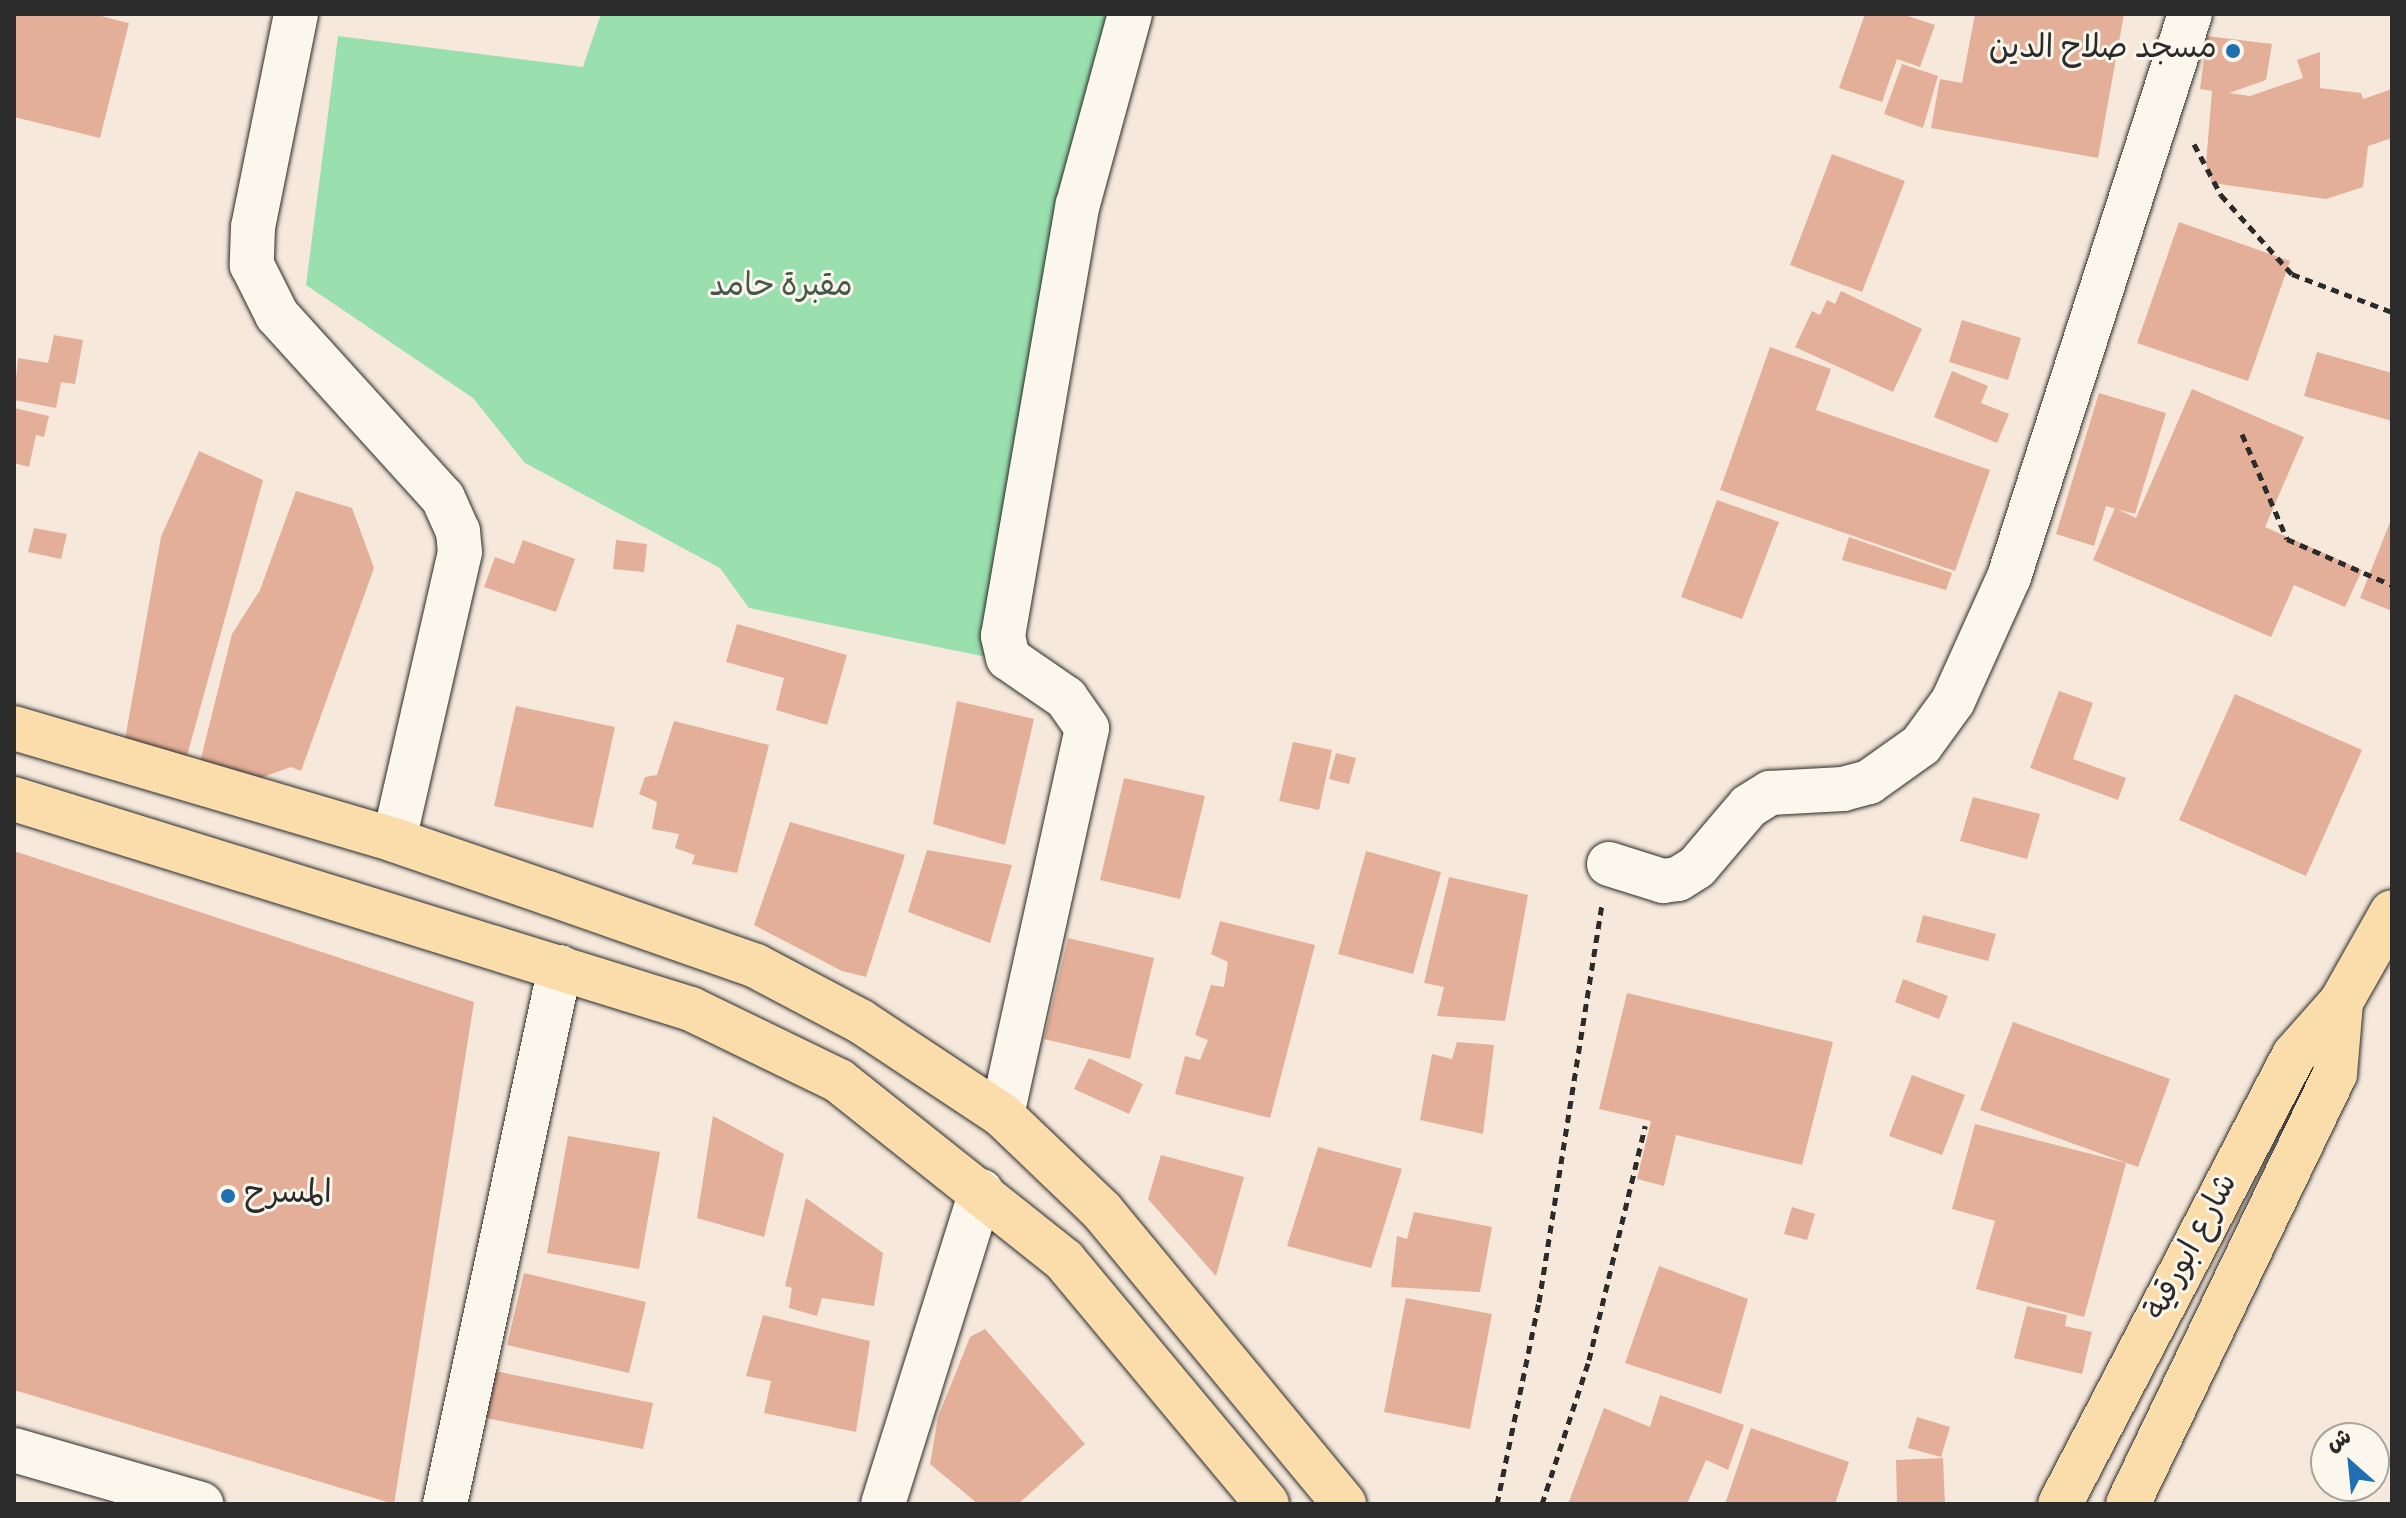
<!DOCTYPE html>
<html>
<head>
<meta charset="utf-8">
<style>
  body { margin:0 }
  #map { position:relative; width:2406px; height:1518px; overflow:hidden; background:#f6e9db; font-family:Dekko,"Playpen Sans Arabic",sans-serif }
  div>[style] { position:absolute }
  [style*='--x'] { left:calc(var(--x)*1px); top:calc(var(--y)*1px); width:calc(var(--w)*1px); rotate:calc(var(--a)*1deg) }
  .green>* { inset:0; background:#99e0ae }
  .building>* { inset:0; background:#e4af99 }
  .path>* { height:5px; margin-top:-2.5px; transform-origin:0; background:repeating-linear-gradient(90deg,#2b2b2b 0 8px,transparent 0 14px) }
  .roads { filter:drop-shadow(0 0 2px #2b2b2b) drop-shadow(0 0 2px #2b2b2b) }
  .street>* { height:44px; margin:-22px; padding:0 22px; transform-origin:22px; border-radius:22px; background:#fbf7ec }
  .primary>* { height:44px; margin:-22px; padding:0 22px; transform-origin:22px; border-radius:22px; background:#faddab }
  .dots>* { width:22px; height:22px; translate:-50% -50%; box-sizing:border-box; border:4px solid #fbf7ec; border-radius:50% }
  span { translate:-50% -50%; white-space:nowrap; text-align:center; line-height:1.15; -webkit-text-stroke:6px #fbf7ec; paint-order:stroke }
  .poi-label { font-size:32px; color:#2b2b2b }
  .right { translate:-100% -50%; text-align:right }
  .left { translate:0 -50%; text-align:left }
  .park-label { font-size:32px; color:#46584c }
  .street-label { font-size:32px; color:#2b2b2b }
  .frame { position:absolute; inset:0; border:16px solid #2b2b2b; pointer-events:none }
  .north { position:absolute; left:2310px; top:1422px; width:80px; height:80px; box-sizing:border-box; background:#fbf7ec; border:2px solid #a8a59f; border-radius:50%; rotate:333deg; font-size:22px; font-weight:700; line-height:32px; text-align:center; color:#2b2b2b }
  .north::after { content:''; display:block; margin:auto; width:28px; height:36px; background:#1f6fb2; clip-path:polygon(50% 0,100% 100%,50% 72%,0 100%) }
</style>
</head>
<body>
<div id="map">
  <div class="green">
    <div style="clip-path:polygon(601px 14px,1126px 14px,996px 659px,749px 608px,720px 568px,525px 463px,473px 398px,306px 285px,338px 36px,583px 67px)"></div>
  </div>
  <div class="building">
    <div style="clip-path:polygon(14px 14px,93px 14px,129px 23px,100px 138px,14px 117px)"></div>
    <div style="clip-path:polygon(1865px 14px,1902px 14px,1935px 25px,1920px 67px,1897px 59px,1882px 102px,1839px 88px)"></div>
    <div style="clip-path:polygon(1975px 14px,2124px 14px,2098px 158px,1931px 128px,1940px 79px,1962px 83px)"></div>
    <div style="clip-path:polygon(2207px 36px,2272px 44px,2266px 80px,2229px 93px,2250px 96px,2303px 78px,2297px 60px,2320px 52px,2320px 88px,2361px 93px,2363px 99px,2392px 89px,2392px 138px,2368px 146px,2363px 187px,2326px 199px,2212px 183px,2206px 164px,2212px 91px,2200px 89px)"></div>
    <div style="clip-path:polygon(1902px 64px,1938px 76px,1923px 128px,1884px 114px)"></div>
    <div style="clip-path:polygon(1832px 154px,1905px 181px,1862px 292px,1790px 265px)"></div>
    <div style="clip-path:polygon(2179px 222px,2290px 261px,2248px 381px,2137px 343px)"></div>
    <div style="clip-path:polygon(1841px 291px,1922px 329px,1893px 392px,1795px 347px,1812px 311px,1820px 315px,1827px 300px,1835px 304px)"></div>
    <div style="clip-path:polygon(1962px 320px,2021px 338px,2008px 380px,1949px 362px)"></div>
    <div style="clip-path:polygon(54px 335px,83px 340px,75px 384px,61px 382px,56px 408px,14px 400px,18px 358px,48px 363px)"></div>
    <div style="clip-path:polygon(1770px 347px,1831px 369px,1816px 410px,1990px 470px,1955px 571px,1720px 490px)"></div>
    <div style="clip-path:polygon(2317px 352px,2392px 373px,2392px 421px,2304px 396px)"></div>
    <div style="clip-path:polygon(1952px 371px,1988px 386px,1981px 403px,2009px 414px,1997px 443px,1934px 417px)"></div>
    <div style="clip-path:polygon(2192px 389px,2304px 437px,2265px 527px,2362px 570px,2345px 607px,2294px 585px,2271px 637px,2093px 560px,2115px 508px,2136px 518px)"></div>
    <div style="clip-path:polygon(2099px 393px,2166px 413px,2135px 514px,2106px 506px,2094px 546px,2056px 534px)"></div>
    <div style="clip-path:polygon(14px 408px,49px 416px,44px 437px,36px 435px,29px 467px,14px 463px)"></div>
    <div style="clip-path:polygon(199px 451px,263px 480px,185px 763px,124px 745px,161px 537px)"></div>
    <div style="clip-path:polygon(296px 491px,352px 508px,374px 568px,301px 771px,291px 767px,252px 781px,199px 766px,232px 634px,260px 590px)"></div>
    <div style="clip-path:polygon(1717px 500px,1779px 522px,1742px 619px,1681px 597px)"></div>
    <div style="clip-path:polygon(2392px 517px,2392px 611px,2360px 598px)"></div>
    <div style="clip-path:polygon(34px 528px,67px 534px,61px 559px,28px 552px)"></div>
    <div style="clip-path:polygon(1849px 537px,1952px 573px,1946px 590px,1842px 560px)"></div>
    <div style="clip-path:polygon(523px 540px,575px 559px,556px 612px,484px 587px,495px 557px,514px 564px)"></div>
    <div style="clip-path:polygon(616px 540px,647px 544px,644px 572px,613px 569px)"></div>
    <div style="clip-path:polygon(737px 624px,847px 655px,827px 725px,776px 710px,784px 678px,726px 662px)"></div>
    <div style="clip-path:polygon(2059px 691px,2093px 703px,2073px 759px,2126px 778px,2118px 800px,2030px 768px)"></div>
    <div style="clip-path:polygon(2235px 694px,2362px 750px,2306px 876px,2179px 820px)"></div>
    <div style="clip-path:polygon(957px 701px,1034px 719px,1005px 845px,933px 824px)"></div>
    <div style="clip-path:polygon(516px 706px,615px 727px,593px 828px,494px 806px)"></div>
    <div style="clip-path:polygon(674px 721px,769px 745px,737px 873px,692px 864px,695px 855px,675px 848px,679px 834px,652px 829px,657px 802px,639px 794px,645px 777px,657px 775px)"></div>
    <div style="clip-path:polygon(1293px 742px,1332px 750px,1319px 810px,1279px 801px)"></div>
    <div style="clip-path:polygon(1336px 753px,1356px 758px,1349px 784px,1329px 779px)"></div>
    <div style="clip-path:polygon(1124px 778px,1205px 796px,1180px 899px,1100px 880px)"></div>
    <div style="clip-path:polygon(1973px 797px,2040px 814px,2027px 859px,1960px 841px)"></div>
    <div style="clip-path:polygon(790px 822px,905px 855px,866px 977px,842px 971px,754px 925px)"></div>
    <div style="clip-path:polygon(927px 850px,1012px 865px,990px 943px,908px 912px)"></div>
    <div style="clip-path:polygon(14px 851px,474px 1002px,394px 1504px,14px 1390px)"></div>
    <div style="clip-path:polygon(1366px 851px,1441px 872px,1413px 974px,1338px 954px)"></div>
    <div style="clip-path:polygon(1449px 877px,1528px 895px,1505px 1021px,1437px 1016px,1444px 987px,1424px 983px)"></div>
    <div style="clip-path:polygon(1923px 915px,1996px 934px,1988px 961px,1916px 942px)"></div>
    <div style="clip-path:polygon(1220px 921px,1315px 945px,1270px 1118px,1175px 1094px,1185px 1056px,1200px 1060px,1208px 1040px,1195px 1035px,1211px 985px,1224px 987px,1228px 962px,1211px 954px)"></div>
    <div style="clip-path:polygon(1068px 938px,1154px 958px,1130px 1059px,1044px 1039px)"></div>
    <div style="clip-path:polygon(1903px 979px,1948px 996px,1939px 1019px,1895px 1002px)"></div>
    <div style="clip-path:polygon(1627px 993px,1833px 1042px,1802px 1165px,1676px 1135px,1664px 1186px,1637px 1179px,1651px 1121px,1599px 1109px)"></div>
    <div style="clip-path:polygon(2013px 1022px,2170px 1079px,2138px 1167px,1980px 1110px)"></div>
    <div style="clip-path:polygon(1457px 1042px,1494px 1045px,1483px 1134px,1420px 1120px,1432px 1054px,1452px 1059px)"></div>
    <div style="clip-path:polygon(1089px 1058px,1143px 1084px,1129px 1114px,1074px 1089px)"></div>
    <div style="clip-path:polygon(1912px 1075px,1965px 1095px,1942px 1155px,1889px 1136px)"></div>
    <div style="clip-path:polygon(713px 1116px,784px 1154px,764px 1237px,697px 1218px)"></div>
    <div style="clip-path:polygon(1975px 1124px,2126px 1163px,2084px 1317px,1976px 1289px,1995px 1221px,1952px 1209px)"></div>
    <div style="clip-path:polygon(568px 1136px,660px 1152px,639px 1269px,547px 1253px)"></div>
    <div style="clip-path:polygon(1318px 1147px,1402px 1169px,1371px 1268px,1287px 1246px)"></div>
    <div style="clip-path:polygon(1161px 1155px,1244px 1177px,1216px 1276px,1148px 1199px)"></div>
    <div style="clip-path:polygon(806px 1198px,883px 1253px,874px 1306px,822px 1298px,817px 1316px,789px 1308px,792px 1288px,785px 1286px)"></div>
    <div style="clip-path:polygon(1792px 1207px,1815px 1214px,1807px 1240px,1784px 1234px)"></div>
    <div style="clip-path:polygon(1414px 1212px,1492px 1227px,1480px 1292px,1391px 1287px,1397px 1236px,1407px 1239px)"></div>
    <div style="clip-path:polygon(1659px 1266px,1748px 1299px,1721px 1394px,1625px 1363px)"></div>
    <div style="clip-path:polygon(524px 1273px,646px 1302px,629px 1373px,507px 1345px)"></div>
    <div style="clip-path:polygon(1406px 1298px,1492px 1314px,1470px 1429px,1384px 1412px)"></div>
    <div style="clip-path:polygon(2027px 1306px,2067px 1315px,2065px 1326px,2092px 1332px,2082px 1374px,2014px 1358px)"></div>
    <div style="clip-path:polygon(763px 1315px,870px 1341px,856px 1432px,764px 1413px,771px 1381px,746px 1376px)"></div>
    <div style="clip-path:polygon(985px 1329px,1085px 1444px,1018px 1504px,978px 1504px,930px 1464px,938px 1417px,970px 1337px)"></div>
    <div style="clip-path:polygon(475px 1367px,653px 1403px,643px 1449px,465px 1414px)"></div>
    <div style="clip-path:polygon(1660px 1395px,1744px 1425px,1728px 1470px,1706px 1460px,1687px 1504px,1568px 1504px,1604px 1408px,1650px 1427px)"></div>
    <div style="clip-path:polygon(1917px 1417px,1950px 1427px,1941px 1457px,1908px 1448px)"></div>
    <div style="clip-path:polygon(1751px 1428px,1849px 1462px,1835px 1504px,1725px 1504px)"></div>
    <div style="clip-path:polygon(1943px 1458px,1945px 1504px,1897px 1504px,1896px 1460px)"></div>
  </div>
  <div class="path">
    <div style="--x:2194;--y:144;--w:58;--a:62.1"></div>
    <div style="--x:2221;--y:195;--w:106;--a:48.1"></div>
    <div style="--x:2292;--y:274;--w:107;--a:20.8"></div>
    <div style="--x:2242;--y:434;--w:114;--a:66.8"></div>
    <div style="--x:2287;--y:539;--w:115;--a:23.7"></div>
    <div style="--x:1497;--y:1504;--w:206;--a:-78.3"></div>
    <div style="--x:1539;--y:1302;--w:401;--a:-81"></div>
    <div style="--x:1542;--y:1504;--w:151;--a:-71.9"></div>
    <div style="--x:1589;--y:1360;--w:241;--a:-76.5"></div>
  </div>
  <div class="roads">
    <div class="street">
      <div style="--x:296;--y:14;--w:217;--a:101.4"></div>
      <div style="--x:253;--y:227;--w:38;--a:92"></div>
      <div style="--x:252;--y:265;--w:56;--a:63.4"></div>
      <div style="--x:277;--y:315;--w:247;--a:47.8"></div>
      <div style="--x:443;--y:498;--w:36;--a:66"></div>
      <div style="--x:458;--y:531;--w:21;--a:85"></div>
      <div style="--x:460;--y:552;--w:295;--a:102.9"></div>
      <div style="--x:1609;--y:864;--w:57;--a:17.5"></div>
      <div style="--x:1663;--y:881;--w:15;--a:-8"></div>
      <div style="--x:1678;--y:879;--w:22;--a:-32"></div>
      <div style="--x:1697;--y:867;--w:80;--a:-49.6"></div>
      <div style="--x:1749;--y:806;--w:25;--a:-32"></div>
      <div style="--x:1770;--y:793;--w:73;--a:-3.1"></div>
      <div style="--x:1843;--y:789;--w:27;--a:-15"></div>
      <div style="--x:1869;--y:782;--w:64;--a:-35.4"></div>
      <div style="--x:1921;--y:745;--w:54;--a:-54"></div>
      <div style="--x:1953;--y:701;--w:136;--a:-65.7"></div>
      <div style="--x:2009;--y:577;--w:591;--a:-72.18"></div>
      <div style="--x:1002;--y:1115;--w:396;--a:-77.6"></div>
      <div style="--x:1087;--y:728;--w:37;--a:-125"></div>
      <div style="--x:1066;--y:698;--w:70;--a:-145.4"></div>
      <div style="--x:1008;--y:658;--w:23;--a:-103"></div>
      <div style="--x:1003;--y:636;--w:438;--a:-80.2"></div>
      <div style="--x:1078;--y:204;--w:197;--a:-74.7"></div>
      <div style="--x:14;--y:1450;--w:195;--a:16.1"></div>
      <div style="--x:445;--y:1504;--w:549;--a:-77.91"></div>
      <div style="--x:883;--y:1504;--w:328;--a:-72.6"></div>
    </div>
    <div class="primary">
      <div style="--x:14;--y:728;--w:396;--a:16.4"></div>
      <div style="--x:394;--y:840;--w:163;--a:19"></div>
      <div style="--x:548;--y:893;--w:220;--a:19.3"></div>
      <div style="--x:756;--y:966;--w:118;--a:27.9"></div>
      <div style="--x:860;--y:1021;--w:170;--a:33.5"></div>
      <div style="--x:1002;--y:1115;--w:139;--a:43.8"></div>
      <div style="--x:1102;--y:1211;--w:380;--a:50.4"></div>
      <div style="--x:14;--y:799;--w:709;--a:17.23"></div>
      <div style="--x:691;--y:1009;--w:165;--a:25.9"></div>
      <div style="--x:839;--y:1081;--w:288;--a:38.5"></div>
      <div style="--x:1064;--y:1260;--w:317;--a:50.2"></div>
      <div style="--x:2060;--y:1504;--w:506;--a:-62.47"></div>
      <div style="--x:2294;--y:1055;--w:71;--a:-48.4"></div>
      <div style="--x:2341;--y:1002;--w:103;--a:-60.5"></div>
      <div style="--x:2128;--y:1504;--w:477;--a:-64.3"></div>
      <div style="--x:2335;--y:1074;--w:72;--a:-85.2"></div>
    </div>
  </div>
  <div class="dots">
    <div style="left:2233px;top:51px;background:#1f6fb2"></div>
    <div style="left:228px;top:1196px;background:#1f6fb2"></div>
  </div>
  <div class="poi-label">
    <span class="right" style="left:2217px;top:51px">مسجد صلاح الدين</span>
    <span class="left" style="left:244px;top:1196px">المسرح</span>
  </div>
  <div class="park-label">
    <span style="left:781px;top:289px">مقبرة حامد</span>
  </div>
  <div class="street-label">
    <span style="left:2194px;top:1248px;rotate:-62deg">شارع ابورقية</span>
  </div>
  <div class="frame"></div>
  <div class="north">ش</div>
</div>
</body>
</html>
